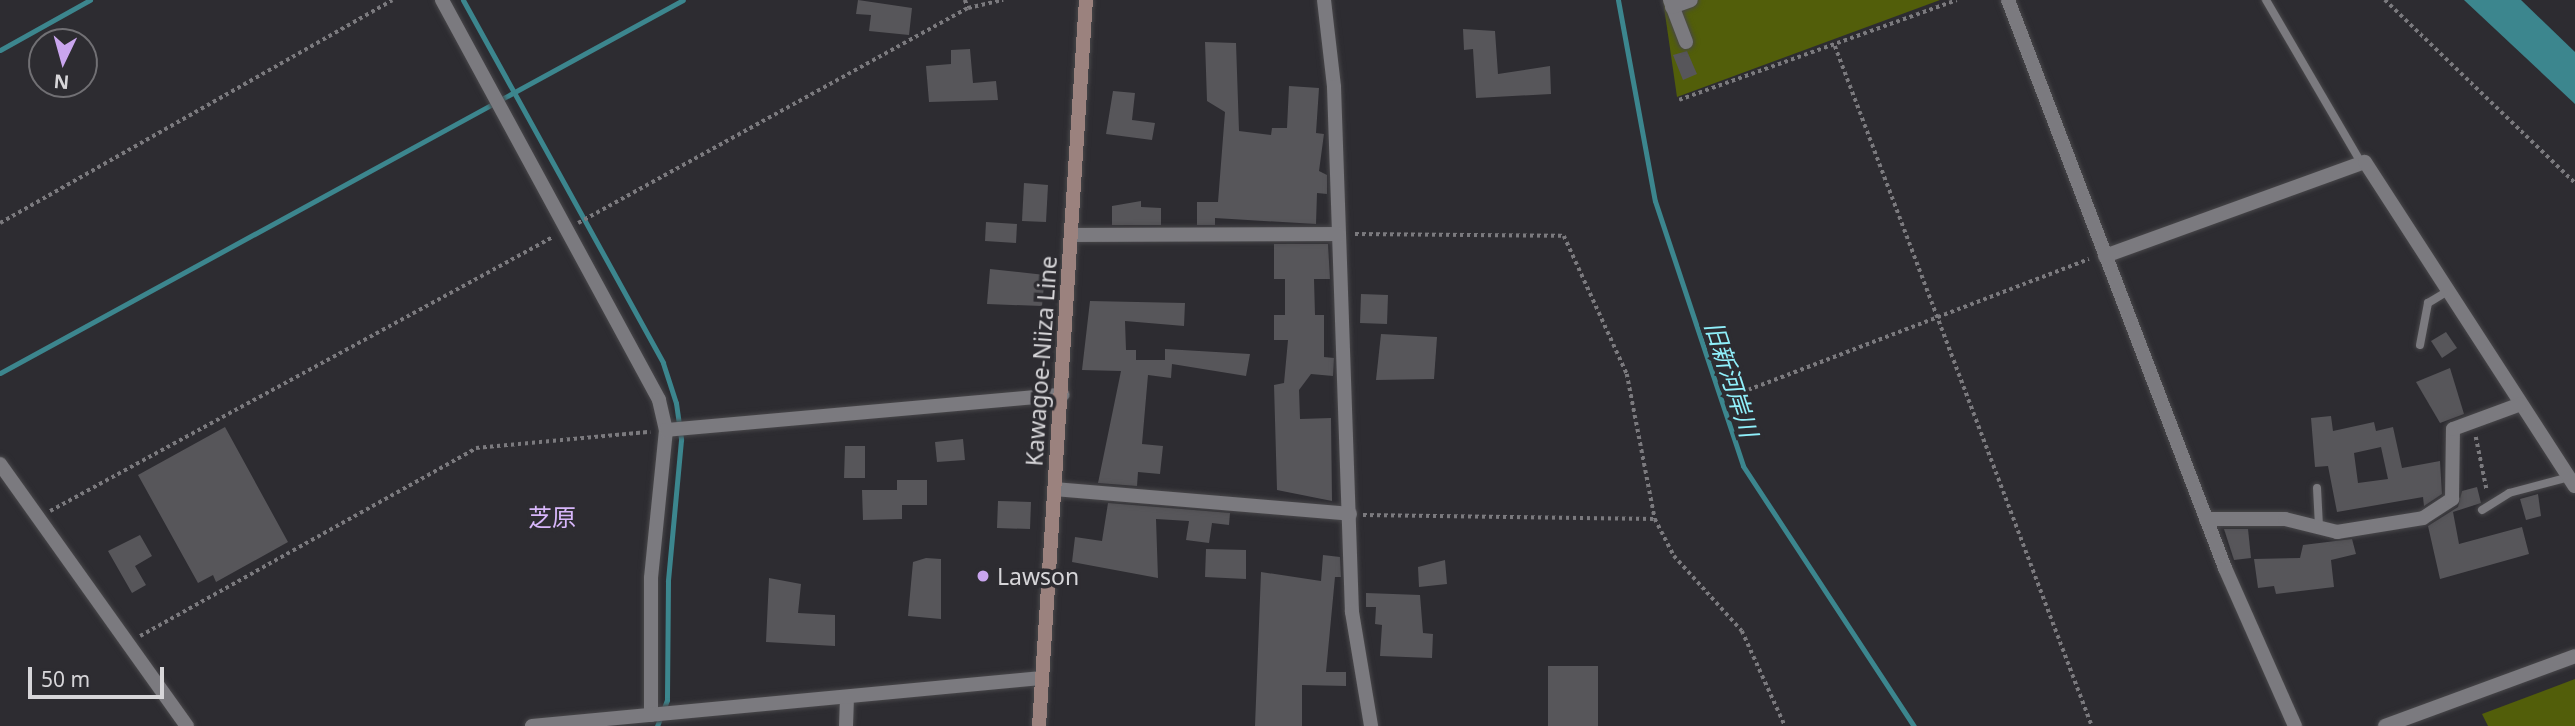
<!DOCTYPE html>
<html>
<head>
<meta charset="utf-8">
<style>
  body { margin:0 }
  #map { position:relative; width:2575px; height:726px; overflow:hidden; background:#2d2c31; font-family:"Noto Sans","Noto Sans JP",sans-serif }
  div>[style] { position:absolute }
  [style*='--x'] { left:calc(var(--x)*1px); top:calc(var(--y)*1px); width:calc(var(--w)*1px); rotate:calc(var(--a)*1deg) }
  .green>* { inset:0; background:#525e0a }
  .water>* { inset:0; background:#3c868e }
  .stream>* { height:5px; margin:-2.5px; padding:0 2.5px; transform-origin:2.5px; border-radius:2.5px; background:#3c868e }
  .building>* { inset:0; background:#57565a }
  .path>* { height:3.5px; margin-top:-1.75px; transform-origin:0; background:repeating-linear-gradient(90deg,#7b7a7e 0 3.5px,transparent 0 7px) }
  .roads { filter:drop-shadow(0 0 2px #48474a) drop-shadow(0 0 2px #48474a) }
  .service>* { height:8px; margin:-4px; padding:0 4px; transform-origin:4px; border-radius:4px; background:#7b7a7f }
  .minor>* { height:14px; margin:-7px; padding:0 7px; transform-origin:7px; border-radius:7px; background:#7b7a7f }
  .tertiary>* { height:14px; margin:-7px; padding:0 7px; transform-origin:7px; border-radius:7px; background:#7b7a7f }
  .secondary>* { height:14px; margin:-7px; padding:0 7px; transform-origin:7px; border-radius:7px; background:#9b827e }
  .dots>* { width:19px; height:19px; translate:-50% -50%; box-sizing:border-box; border:4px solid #2d2c31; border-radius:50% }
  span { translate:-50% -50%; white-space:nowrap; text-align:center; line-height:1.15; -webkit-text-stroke:7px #2d2c31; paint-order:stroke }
  .street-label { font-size:23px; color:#d7d6d9 }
  .poi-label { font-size:23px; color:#d7d6d9 }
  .left { translate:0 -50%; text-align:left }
  .water-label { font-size:24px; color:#90f0fb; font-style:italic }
  .neighbourhood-label { font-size:24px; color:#d7b6fa }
  .north { position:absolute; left:28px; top:28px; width:70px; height:70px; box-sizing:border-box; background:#2d2c31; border:2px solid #717074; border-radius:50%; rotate:185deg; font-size:19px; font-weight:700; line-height:28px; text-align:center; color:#d7d6d9 }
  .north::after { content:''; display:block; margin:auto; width:24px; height:32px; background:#c9a5ee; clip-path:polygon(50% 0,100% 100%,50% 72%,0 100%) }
  .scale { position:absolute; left:28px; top:667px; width:136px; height:32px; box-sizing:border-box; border:4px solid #d7d6d9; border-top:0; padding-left:9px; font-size:21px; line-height:24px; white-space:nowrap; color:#d7d6d9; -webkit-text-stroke:5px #2d2c31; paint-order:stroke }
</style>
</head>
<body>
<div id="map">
  <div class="green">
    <div style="clip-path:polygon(1663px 0,1940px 0,1677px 97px)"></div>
    <div style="clip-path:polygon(2575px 679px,2575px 726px,2488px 726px,2482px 714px)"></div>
  </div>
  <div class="water">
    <div style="clip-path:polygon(2464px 0,2521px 0,2575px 52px,2575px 104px)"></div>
  </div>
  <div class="stream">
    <div style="--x:463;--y:0;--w:414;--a:61.1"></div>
    <div style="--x:663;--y:363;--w:42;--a:72"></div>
    <div style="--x:676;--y:403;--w:37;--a:82"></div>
    <div style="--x:681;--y:440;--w:142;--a:95.3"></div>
    <div style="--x:668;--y:581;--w:119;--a:90.5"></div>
    <div style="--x:667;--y:700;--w:28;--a:111"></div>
    <div style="--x:1618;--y:0;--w:204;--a:79.6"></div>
    <div style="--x:1655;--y:201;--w:279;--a:71.6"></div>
    <div style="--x:1743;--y:466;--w:311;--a:56.7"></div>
    <div style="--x:0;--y:50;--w:103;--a:-29.1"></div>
    <div style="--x:0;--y:373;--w:778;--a:-28.64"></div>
  </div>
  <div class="building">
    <div style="clip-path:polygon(858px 0,912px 8px,909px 35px,869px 31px,871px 15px,856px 14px)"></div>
    <div style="clip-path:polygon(1463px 29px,1495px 31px,1498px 74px,1550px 66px,1551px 94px,1476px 98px,1473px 49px,1464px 50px)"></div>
    <div style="clip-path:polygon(1205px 42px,1236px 43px,1239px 131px,1271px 135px,1272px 128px,1287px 128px,1289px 86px,1319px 88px,1316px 133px,1324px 134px,1319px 171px,1327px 175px,1327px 194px,1317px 193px,1316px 224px,1215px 218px,1215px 225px,1197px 225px,1197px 202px,1218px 202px,1225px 112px,1207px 101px)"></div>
    <div style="clip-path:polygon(970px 49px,973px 83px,996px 81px,998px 100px,929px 102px,926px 66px,951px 64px,951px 50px)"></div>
    <div style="clip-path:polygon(1687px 51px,1697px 74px,1683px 80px,1673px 55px)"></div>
    <div style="clip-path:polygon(1113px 91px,1135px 93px,1132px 120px,1155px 123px,1152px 140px,1106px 134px)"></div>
    <div style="clip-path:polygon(1024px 183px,1048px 185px,1046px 222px,1022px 221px)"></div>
    <div style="clip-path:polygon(1141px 201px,1141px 207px,1161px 208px,1161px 225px,1112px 225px,1112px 206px)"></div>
    <div style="clip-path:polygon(986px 222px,1017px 224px,1016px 243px,985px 241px)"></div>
    <div style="clip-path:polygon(1274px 244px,1328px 244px,1330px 279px,1314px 279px,1315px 315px,1324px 315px,1324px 357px,1334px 358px,1333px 376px,1311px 374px,1299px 390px,1300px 419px,1331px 418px,1332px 501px,1277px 490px,1274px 385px,1284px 383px,1288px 340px,1274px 340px,1274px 315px,1285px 315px,1285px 279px,1274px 279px)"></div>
    <div style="clip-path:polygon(990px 269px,1045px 275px,1042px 306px,987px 304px)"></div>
    <div style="clip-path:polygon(1361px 294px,1388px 295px,1387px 324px,1360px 323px)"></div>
    <div style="clip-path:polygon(1090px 301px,1185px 303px,1184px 326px,1125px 321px,1126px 350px,1136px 350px,1136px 360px,1165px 360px,1165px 349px,1250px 354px,1246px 376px,1172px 364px,1171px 378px,1148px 375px,1142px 444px,1163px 446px,1160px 474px,1138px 472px,1137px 486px,1098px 483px,1121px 371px,1082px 370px)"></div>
    <div style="clip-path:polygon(2446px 332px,2457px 348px,2442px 358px,2431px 341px)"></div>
    <div style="clip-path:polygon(1381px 334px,1437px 337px,1434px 379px,1376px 380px)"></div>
    <div style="clip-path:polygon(2450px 368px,2464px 414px,2440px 423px,2416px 382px)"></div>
    <div style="clip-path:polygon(evenodd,2331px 416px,2333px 431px,2374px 422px,2376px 431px,2393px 427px,2402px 468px,2440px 461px,2442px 494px,2424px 506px,2423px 497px,2337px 512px,2328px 466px,2315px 467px,2311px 418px,2331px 416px,2381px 447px,2388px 479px,2358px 483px,2354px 453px,2381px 447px)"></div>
    <div style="clip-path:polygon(225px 427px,288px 542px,216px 582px,213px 575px,198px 583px,138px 475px)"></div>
    <div style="clip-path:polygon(963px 439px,965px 460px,937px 462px,935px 442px)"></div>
    <div style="clip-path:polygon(845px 446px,865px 446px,865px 478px,844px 478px)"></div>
    <div style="clip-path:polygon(897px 480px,927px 480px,927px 505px,902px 505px,902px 519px,863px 520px,862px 490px,897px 490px)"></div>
    <div style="clip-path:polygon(2477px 487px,2481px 503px,2453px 512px,2459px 544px,2522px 527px,2529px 554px,2440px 579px,2428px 526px,2458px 507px,2462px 491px)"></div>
    <div style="clip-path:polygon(2538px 494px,2541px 516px,2526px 520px,2520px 499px)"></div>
    <div style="clip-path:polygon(998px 501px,1031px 502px,1030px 529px,997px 528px)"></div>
    <div style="clip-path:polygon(1108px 503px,1230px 513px,1229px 525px,1212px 523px,1209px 543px,1186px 540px,1189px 521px,1156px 519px,1158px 578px,1072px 562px,1075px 537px,1102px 541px)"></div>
    <div style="clip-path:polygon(2224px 529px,2248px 529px,2251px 558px,2234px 560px)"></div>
    <div style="clip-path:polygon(140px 535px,152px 556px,135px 566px,146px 585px,132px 593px,108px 551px)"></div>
    <div style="clip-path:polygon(2352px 539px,2356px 554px,2331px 560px,2334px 587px,2276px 594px,2274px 586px,2258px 588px,2254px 559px,2300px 558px,2303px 545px)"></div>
    <div style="clip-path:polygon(1206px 549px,1246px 550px,1246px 579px,1205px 577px)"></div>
    <div style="clip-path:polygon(1323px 555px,1340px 557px,1341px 577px,1335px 577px,1326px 672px,1346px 672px,1346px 686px,1302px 685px,1302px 726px,1255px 726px,1261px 572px,1321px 581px)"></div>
    <div style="clip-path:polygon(926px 558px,941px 559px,941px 619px,908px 616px,913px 562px)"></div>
    <div style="clip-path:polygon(1445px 560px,1447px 584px,1419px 587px,1418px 567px)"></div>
    <div style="clip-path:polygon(769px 578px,801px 584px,798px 613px,835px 615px,835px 646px,766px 642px)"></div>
    <div style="clip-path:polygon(1366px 593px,1420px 595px,1423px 633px,1433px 634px,1432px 658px,1380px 656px,1382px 625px,1375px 624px,1376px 607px,1366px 607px)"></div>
    <div style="clip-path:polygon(1548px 666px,1598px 666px,1598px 726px,1548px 726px)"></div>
  </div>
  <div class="path">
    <div style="--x:965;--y:0;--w:9;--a:69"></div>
    <div style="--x:2385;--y:0;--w:264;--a:43.9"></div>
    <div style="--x:1835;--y:46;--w:727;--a:69.3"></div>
    <div style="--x:1679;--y:100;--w:295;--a:-19.8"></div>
    <div style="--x:0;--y:223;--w:451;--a:-29.6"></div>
    <div style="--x:578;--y:223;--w:445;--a:-28.9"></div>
    <div style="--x:968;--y:8;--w:36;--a:-13"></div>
    <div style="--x:1355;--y:234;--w:209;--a:0.5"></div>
    <div style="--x:1564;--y:236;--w:152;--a:65.5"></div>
    <div style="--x:1627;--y:374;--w:148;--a:79.1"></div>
    <div style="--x:1655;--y:519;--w:42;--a:62.8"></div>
    <div style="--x:1674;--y:556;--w:101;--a:47.8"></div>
    <div style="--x:1742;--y:631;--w:104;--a:65.6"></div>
    <div style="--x:1748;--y:390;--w:365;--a:-21"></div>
    <div style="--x:2476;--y:437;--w:55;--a:78.5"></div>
    <div style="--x:50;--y:511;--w:573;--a:-28.58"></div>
    <div style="--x:1363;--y:515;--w:292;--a:0.8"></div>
    <div style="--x:140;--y:636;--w:385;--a:-29.2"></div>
    <div style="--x:476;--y:448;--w:175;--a:-5.3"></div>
  </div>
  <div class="roads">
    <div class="service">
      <div style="--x:2266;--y:0;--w:186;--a:59.7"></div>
      <div style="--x:2420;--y:345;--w:43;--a:-79.2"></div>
      <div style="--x:2428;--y:303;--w:23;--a:-31"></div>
      <div style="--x:2317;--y:488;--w:39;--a:87"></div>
      <div style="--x:2482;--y:510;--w:32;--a:-32"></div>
      <div style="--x:2509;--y:493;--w:62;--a:-14.9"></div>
    </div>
    <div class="minor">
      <div style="--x:442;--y:0;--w:455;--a:61.5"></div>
      <div style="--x:659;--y:400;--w:31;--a:77"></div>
      <div style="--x:666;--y:430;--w:149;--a:95.8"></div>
      <div style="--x:651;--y:578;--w:137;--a:90"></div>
      <div style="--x:1324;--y:0;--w:88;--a:83.4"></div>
      <div style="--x:1334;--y:87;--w:525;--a:88.04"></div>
      <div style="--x:1352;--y:612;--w:116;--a:80.5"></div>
      <div style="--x:1670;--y:0;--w:45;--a:69.1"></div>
      <div style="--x:1672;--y:7;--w:20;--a:-20"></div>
      <div style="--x:1072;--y:235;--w:266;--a:-0.2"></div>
      <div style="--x:2105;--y:256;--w:276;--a:-19.9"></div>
      <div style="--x:2365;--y:162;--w:386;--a:57.1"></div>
      <div style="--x:666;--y:430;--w:398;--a:-5.1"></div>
      <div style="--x:0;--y:464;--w:322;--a:54.5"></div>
      <div style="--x:1055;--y:489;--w:296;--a:4.8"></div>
      <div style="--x:2206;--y:519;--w:79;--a:0"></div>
      <div style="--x:2285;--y:519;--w:54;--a:14"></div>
      <div style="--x:2337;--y:532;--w:87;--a:-9.2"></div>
      <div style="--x:2423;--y:518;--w:35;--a:-33"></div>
      <div style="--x:2452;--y:499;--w:70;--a:-89.2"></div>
      <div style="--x:2453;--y:429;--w:72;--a:-20.2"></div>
      <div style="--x:846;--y:726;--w:29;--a:-88"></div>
      <div style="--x:2385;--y:726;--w:202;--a:-20.2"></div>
    </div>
    <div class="tertiary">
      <div style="--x:2008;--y:0;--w:608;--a:69.09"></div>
      <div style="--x:2225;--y:568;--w:173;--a:66.1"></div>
      <div style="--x:532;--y:726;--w:512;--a:-5.38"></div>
    </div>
    <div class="secondary">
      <div style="--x:1039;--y:726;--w:728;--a:-86.3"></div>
    </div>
  </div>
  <div class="dots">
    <div style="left:983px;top:576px;background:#c9a5ee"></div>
  </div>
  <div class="street-label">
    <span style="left:1041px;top:361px;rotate:-86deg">Kawagoe-Niiza Line</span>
  </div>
  <div class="poi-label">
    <span class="left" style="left:997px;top:576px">Lawson</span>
  </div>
  <div class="water-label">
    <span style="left:1732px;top:379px;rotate:72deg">旧新河岸川</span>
  </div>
  <div class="neighbourhood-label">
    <span style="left:552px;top:517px">芝原</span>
  </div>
  <div class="north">N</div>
  <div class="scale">50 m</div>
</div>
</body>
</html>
